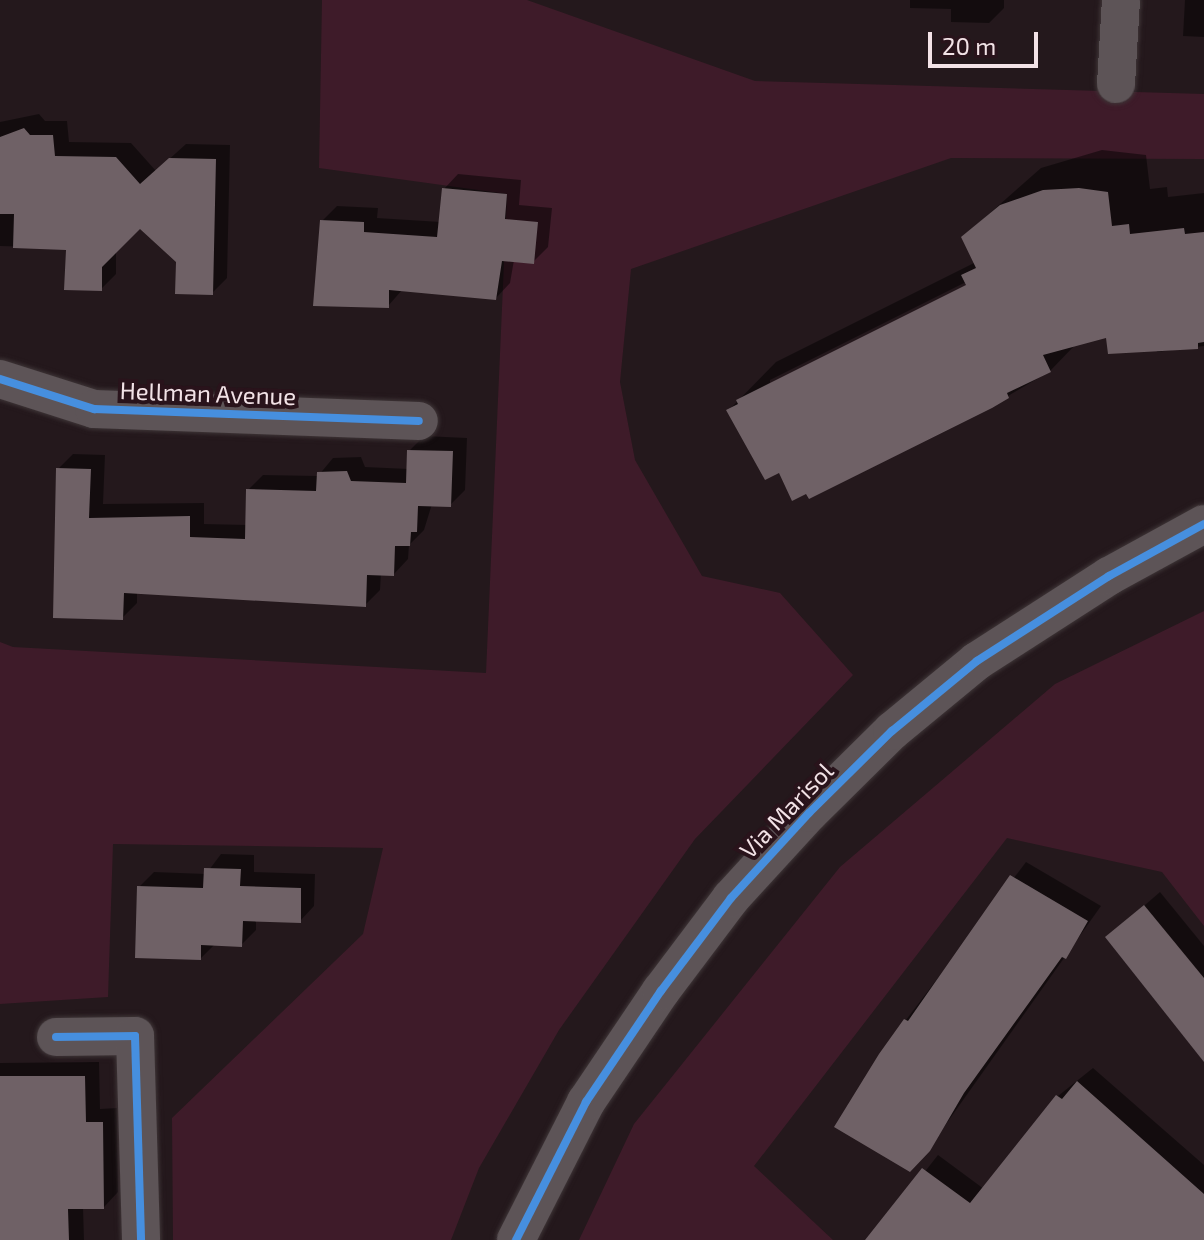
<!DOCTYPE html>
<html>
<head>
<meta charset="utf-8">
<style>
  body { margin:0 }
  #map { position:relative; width:1204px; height:1240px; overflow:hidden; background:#24181c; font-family:"Exo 2",sans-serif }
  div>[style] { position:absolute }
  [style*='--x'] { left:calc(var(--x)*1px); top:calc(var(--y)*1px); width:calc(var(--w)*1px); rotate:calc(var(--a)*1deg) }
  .green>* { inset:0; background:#3e1b29 }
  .shadow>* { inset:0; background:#0007 }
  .building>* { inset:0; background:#6f6166 }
  .roads { filter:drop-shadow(0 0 2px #3e3537) drop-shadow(0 0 2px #3e3537) }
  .minor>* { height:38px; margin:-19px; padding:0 19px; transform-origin:19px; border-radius:19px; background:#5d5457 }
  .cycleway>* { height:8px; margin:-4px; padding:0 4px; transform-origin:4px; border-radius:4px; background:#468fdf }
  span { translate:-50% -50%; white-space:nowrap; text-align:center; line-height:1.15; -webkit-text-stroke:8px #29131b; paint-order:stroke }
  .street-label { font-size:24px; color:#f2e2e6 }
  .scale { position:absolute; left:928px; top:32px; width:110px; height:36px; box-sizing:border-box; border:4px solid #f2e2e6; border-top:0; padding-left:10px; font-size:24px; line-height:28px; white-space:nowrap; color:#f2e2e6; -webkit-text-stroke:6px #29131b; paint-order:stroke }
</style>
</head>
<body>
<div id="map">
  <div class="green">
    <div style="clip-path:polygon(322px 0,527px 0,755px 81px,1204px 94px,1204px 159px,951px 158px,631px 269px,620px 382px,635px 460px,702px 576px,780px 593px,853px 675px,695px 839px,559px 1030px,479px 1168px,451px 1240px,173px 1240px,172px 1118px,363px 934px,383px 848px,113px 844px,108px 997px,0 1004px,0 642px,13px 647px,486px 673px,507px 194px,319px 168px)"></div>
    <div style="clip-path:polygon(1204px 611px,1204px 926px,1162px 872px,1007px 838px,754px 1166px,833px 1240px,579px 1240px,634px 1124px,840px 867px,1055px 684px)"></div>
  </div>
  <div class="shadow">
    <div style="clip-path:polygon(910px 0,1004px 0,1004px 8px,989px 23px,951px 22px,951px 9px,910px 8px)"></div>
    <div style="clip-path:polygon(1185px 0,1204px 0,1204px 37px,1183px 36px)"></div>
    <div style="clip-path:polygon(39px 114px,45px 121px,67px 121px,69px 142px,131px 143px,156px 171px,186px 144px,230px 145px,227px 278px,212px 293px,140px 227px,116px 251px,116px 274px,101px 289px,68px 248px,0 246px,0 122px)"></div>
    <div style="clip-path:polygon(evenodd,1102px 150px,1146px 155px,1150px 189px,1167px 187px,1168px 197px,1204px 193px,1204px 346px,1157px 352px,1156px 346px,1108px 335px,1077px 343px,1050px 371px,1008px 396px,780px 470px,729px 410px,776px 362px,976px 262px,963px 237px,1041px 168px,1102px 150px,974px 278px,975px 282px,770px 385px,770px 380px,974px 278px)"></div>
    <div style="clip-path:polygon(458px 174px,521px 180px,519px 205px,552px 208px,548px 247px,533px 262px,514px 260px,510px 283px,496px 298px,403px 289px,388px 306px,322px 221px,337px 206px,378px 208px,377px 218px,441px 222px,444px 189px)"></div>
    <div style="clip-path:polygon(424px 436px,467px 438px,465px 490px,450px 505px,432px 504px,424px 530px,409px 545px,408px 559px,394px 574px,381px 573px,380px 590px,365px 605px,137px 592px,137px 603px,122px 618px,58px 469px,73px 454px,105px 455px,103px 504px,204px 503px,204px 524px,248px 525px,248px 490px,263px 475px,318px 476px,333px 458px,361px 457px,365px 467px,409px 469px,409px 451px)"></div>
    <div style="clip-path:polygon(221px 854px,254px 855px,254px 872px,315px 874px,314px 906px,300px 921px,256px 920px,256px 930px,241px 945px,215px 944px,201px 958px,139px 887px,154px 872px,206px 874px)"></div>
    <div style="clip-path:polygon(1026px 862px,1101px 906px,924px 1155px,906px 1020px)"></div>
    <div style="clip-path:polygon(1160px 892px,1204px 946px,1204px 1061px,1108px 937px)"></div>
    <div style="clip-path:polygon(99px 1062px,100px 1109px,117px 1108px,118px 1192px,104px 1207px,83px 1207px,84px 1240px,0 1240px,0 1063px)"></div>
    <div style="clip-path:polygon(1093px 1068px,1204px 1165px,1204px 1240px,871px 1240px,938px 1155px,984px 1189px,1058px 1096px)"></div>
  </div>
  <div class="building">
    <div style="clip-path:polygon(24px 128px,30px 135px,53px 135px,55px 156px,116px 157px,140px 184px,169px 158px,216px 159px,213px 295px,175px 294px,176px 262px,140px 229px,102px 267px,102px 291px,64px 290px,66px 250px,13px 248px,14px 214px,0 214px,0 137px)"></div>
    <div style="clip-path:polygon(442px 188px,507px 194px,505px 219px,538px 222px,534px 264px,502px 261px,496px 300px,389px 290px,389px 308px,313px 306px,320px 220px,364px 222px,364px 232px,437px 237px)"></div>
    <div style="clip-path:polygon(1079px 188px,1108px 192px,1112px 226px,1129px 224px,1130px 234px,1184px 228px,1185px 234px,1204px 232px,1204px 342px,1198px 343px,1198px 349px,1108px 354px,1106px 338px,1043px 355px,1051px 372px,1007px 393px,1009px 398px,992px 408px,809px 499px,806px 494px,792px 501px,779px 473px,765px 480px,726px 410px,738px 404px,736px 400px,966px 285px,961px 275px,976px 268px,961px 237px,1000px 205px,1043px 190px)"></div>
    <div style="clip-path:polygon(407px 450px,453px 451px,451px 507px,418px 506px,417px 532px,411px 532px,410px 546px,395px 546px,394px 576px,367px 575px,366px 607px,124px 593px,123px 620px,53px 618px,56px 468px,91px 469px,89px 518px,190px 516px,190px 537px,245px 539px,246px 489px,316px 491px,317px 472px,347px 471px,351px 481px,406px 483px)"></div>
    <div style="clip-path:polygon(204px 868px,241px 869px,240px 886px,301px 888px,301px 923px,243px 921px,242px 947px,201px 945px,201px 960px,135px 958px,137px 886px,203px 888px)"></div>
    <div style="clip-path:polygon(1010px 875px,1088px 921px,1066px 959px,1062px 957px,964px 1093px,930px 1151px,910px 1172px,834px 1127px,879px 1054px,904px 1019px,908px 1021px)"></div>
    <div style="clip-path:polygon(1144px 905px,1204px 978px,1204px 1062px,1105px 937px)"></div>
    <div style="clip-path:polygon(0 1076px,85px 1076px,86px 1122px,103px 1122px,104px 1209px,68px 1209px,69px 1240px,0 1240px)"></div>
    <div style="clip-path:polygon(1077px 1081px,1204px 1194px,1204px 1240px,865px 1240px,922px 1168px,970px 1203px,1056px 1095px,1062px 1099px)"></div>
  </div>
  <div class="roads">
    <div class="minor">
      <div style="--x:1116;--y:84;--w:84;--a:-86.6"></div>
      <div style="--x:0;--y:379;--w:99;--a:17.7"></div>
      <div style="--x:94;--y:409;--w:325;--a:2.1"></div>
      <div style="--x:56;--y:1037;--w:79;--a:-0.7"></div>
      <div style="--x:135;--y:1036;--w:204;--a:88.3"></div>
      <div style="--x:516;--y:1240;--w:155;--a:-63.1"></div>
      <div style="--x:586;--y:1102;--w:134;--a:-56"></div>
      <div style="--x:661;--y:991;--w:116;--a:-53"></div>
      <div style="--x:731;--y:898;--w:115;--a:-47.5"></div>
      <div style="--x:809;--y:813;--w:117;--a:-44.7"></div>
      <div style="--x:892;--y:731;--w:110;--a:-39.5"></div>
      <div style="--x:977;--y:661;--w:157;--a:-32.8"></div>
      <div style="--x:1109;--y:576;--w:108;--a:-28.7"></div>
    </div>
  </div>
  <div class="cycleway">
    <div style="--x:0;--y:379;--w:99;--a:17.7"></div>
    <div style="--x:94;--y:409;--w:325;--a:2.1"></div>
    <div style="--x:56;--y:1037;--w:79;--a:-0.7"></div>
    <div style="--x:135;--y:1036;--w:204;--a:88.3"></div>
    <div style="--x:516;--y:1240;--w:155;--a:-63.1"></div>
    <div style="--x:586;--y:1102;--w:134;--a:-56"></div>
    <div style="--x:661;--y:991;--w:116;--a:-53"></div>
    <div style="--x:731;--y:898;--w:115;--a:-47.5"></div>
    <div style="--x:809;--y:813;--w:117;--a:-44.7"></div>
    <div style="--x:892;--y:731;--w:110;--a:-39.5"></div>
    <div style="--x:977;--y:661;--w:157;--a:-32.8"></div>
    <div style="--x:1109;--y:576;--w:108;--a:-28.7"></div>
  </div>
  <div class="street-label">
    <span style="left:208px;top:393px;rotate:2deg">Hellman Avenue</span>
    <span style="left:786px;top:810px;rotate:-46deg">Via Marisol</span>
  </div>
  <div class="scale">20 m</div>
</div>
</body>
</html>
